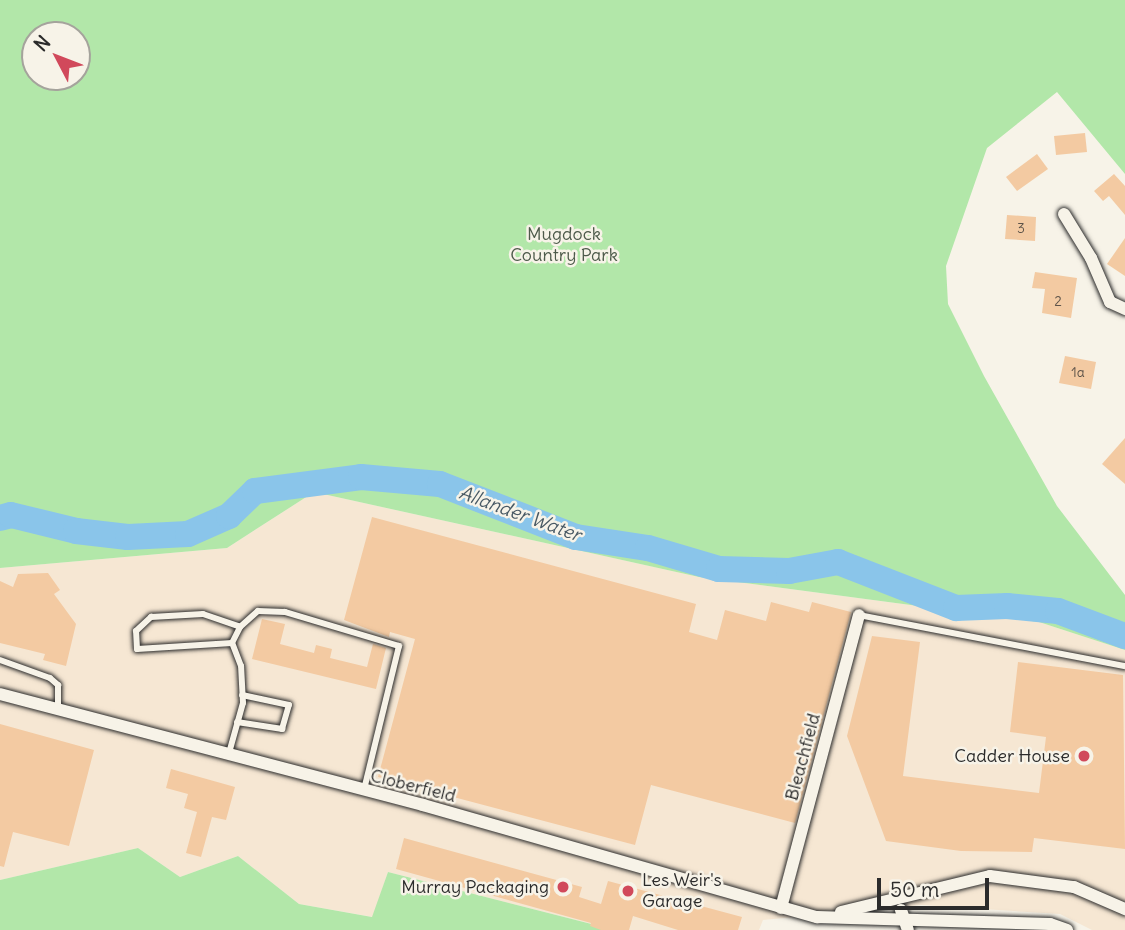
<!DOCTYPE html>
<html>
<head>
<meta charset="utf-8">
<style>
  body { margin:0 }
  #map { position:relative; width:1125px; height:930px; overflow:hidden; background:#f7f3e8; font-family:Delius,sans-serif }
  div>[style] { position:absolute }
  [style*='--x'] { left:calc(var(--x)*1px); top:calc(var(--y)*1px); width:calc(var(--w)*1px); rotate:calc(var(--a)*1deg) }
  .built>* { inset:0; background:#f6e7d3 }
  .green>* { inset:0; background:#b2e7a9 }
  .river>* { height:26px; margin:-13px; padding:0 13px; transform-origin:13px; border-radius:13px; background:#8ac5ea }
  .building>* { inset:0; background:#f3caa2 }
  .roads { filter:drop-shadow(0 0 2px #2b2b2b) drop-shadow(0 0 2px #2b2b2b) }
  .service>* { height:6px; margin:-3px; padding:0 3px; transform-origin:3px; border-radius:3px; background:#f7f3e8 }
  .minor>* { height:12px; margin:-6px; padding:0 6px; transform-origin:6px; border-radius:6px; background:#f7f3e8 }
  .dots>* { width:19px; height:19px; translate:-50% -50%; box-sizing:border-box; border:4px solid #f7f3e8; border-radius:50% }
  span { translate:-50% -50%; white-space:nowrap; text-align:center; line-height:1.15; -webkit-text-stroke:5px #f7f3e8; paint-order:stroke }
  .number-label { font-size:14px; color:#5d5349 }
  .number-label span { -webkit-text-stroke-width:0 }
  .park-label { font-size:18px; color:#4d5a4a }
  .poi-label { font-size:18px; color:#2b2b2b }
  .right { translate:-100% -50%; text-align:right }
  .left { translate:0 -50%; text-align:left }
  .street-label { font-size:18px; color:#2b2b2b }
  .water-label { font-size:19px; color:#485964; font-style:italic }
  .north { position:absolute; left:21px; top:21px; width:70px; height:70px; box-sizing:border-box; background:#f7f3e8; border:2px solid #a5a39c; border-radius:50%; rotate:312deg; font-size:19px; font-weight:700; line-height:28px; text-align:center; color:#2b2b2b }
  .north::after { content:''; display:block; margin:auto; width:24px; height:32px; background:#d1495b; clip-path:polygon(50% 0,100% 100%,50% 72%,0 100%) }
  .scale { position:absolute; left:877px; top:878px; width:112px; height:32px; box-sizing:border-box; border:4px solid #2b2b2b; border-top:0; padding-left:9px; font-size:21px; line-height:24px; white-space:nowrap; color:#2b2b2b; -webkit-text-stroke:5px #f7f3e8; paint-order:stroke }
</style>
</head>
<body>
<div id="map">
  <div class="built">
    <div style="clip-path:polygon(314px 492px,699px 577px,1039px 622px,1125px 650px,1125px 930px,1092px 930px,1060px 914px,921px 905px,763px 920px,759px 930px,615px 930px,388px 872px,373px 917px,299px 904px,238px 856px,180px 877px,138px 848px,0 880px,0 568px,227px 548px)"></div>
  </div>
  <div class="green">
    <div style="clip-path:polygon(evenodd,0 0,1125px 0,1125px 174px,1057px 92px,987px 148px,946px 266px,948px 304px,984px 376px,1057px 506px,1125px 595px,1125px 650px,1039px 622px,699px 577px,314px 492px,227px 548px,0 568px,0 0,35px 35px,77px 35px,77px 77px,35px 77px,35px 35px)"></div>
    <div style="clip-path:polygon(138px 848px,180px 877px,238px 856px,299px 904px,372px 917px,388px 872px,615px 930px,0 930px,0 880px)"></div>
  </div>
  <div class="river">
    <div style="--x:0;--y:518;--w:11;--a:-15"></div>
    <div style="--x:11;--y:515;--w:67;--a:13.8"></div>
    <div style="--x:76;--y:531;--w:52;--a:6.6"></div>
    <div style="--x:128;--y:537;--w:60;--a:-2.9"></div>
    <div style="--x:188;--y:534;--w:45;--a:-23.7"></div>
    <div style="--x:229;--y:516;--w:36;--a:-44"></div>
    <div style="--x:255;--y:491;--w:107;--a:-7.5"></div>
    <div style="--x:361;--y:477;--w:79;--a:5.1"></div>
    <div style="--x:440;--y:484;--w:146;--a:21.3"></div>
    <div style="--x:576;--y:537;--w:73;--a:8.7"></div>
    <div style="--x:648;--y:548;--w:74;--a:16.5"></div>
    <div style="--x:719;--y:569;--w:70;--a:1.6"></div>
    <div style="--x:789;--y:571;--w:50;--a:-10.4"></div>
    <div style="--x:838;--y:562;--w:127;--a:21.3"></div>
    <div style="--x:956;--y:608;--w:51;--a:-2.2"></div>
    <div style="--x:1007;--y:606;--w:51;--a:5.6"></div>
    <div style="--x:1058;--y:611;--w:72;--a:20.5"></div>
  </div>
  <div class="building">
    <div style="clip-path:polygon(1085px 133px,1087px 152px,1056px 155px,1054px 136px)"></div>
    <div style="clip-path:polygon(1037px 154px,1048px 169px,1017px 191px,1006px 177px)"></div>
    <div style="clip-path:polygon(1114px 174px,1125px 186px,1125px 215px,1109px 196px,1103px 201px,1094px 191px)"></div>
    <div style="clip-path:polygon(1007px 215px,1036px 217px,1035px 241px,1005px 239px)"></div>
    <div style="clip-path:polygon(1125px 238px,1125px 276px,1107px 264px)"></div>
    <div style="clip-path:polygon(1035px 272px,1077px 278px,1071px 318px,1042px 313px,1045px 289px,1032px 288px)"></div>
    <div style="clip-path:polygon(1065px 356px,1096px 362px,1091px 389px,1059px 383px)"></div>
    <div style="clip-path:polygon(1125px 438px,1125px 484px,1102px 464px)"></div>
    <div style="clip-path:polygon(372px 517px,696px 604px,689px 632px,717px 640px,725px 610px,766px 621px,771px 602px,809px 612px,812px 602px,851px 612px,795px 823px,651px 785px,635px 845px,378px 777px,415px 639px,390px 632px,389px 637px,344px 620px)"></div>
    <div style="clip-path:polygon(48px 573px,60px 590px,54px 594px,76px 624px,66px 666px,43px 660px,45px 654px,0 643px,0 581px,13px 587px,18px 574px)"></div>
    <div style="clip-path:polygon(262px 619px,285px 624px,280px 644px,314px 653px,316px 645px,332px 649px,330px 658px,367px 667px,373px 644px,386px 648px,376px 689px,252px 659px)"></div>
    <div style="clip-path:polygon(872px 636px,920px 642px,903px 776px,1039px 793px,1046px 737px,1010px 732px,1018px 662px,1123px 675px,1125px 849px,1034px 838px,1032px 852px,961px 851px,886px 841px,847px 736px)"></div>
    <div style="clip-path:polygon(0 724px,94px 750px,69px 846px,13px 832px,4px 867px,0 866px)"></div>
    <div style="clip-path:polygon(171px 769px,235px 787px,226px 820px,212px 817px,201px 857px,186px 853px,197px 812px,184px 808px,188px 794px,166px 788px)"></div>
    <div style="clip-path:polygon(404px 838px,582px 887px,579px 897px,601px 904px,608px 881px,742px 917px,738px 930px,678px 930px,633px 916px,629px 930px,601px 930px,590px 926px,591px 923px,396px 869px)"></div>
  </div>
  <div class="roads">
    <div class="service">
      <div style="--x:859;--y:615;--w:271;--a:10.9"></div>
      <div style="--x:232;--y:643;--w:95;--a:176.4"></div>
      <div style="--x:137;--y:649;--w:18;--a:-93"></div>
      <div style="--x:136;--y:631;--w:21;--a:-43"></div>
      <div style="--x:151;--y:617;--w:52;--a:-3.3"></div>
      <div style="--x:203;--y:614;--w:39;--a:19"></div>
      <div style="--x:0;--y:660;--w:53;--a:19.8"></div>
      <div style="--x:50;--y:678;--w:11;--a:41"></div>
      <div style="--x:58;--y:685;--w:25;--a:90"></div>
      <div style="--x:237;--y:722;--w:46;--a:8.8"></div>
      <div style="--x:282;--y:729;--w:25;--a:-74"></div>
      <div style="--x:289;--y:705;--w:48;--a:-168"></div>
      <div style="--x:229;--y:753;--w:52;--a:-74.4"></div>
      <div style="--x:243;--y:703;--w:37;--a:-93"></div>
      <div style="--x:241;--y:666;--w:25;--a:-111"></div>
      <div style="--x:232;--y:643;--w:18;--a:-63"></div>
      <div style="--x:240;--y:627;--w:24;--a:-42"></div>
      <div style="--x:258;--y:611;--w:27;--a:2"></div>
      <div style="--x:285;--y:612;--w:119;--a:16.6"></div>
      <div style="--x:399;--y:646;--w:148;--a:103.7"></div>
    </div>
    <div class="minor">
      <div style="--x:1064;--y:214;--w:52;--a:58.5"></div>
      <div style="--x:1091;--y:258;--w:48;--a:66.6"></div>
      <div style="--x:1110;--y:302;--w:17;--a:25"></div>
      <div style="--x:0;--y:694;--w:437;--a:14.7"></div>
      <div style="--x:423;--y:805;--w:410;--a:15.9"></div>
      <div style="--x:817;--y:917;--w:233;--a:1.7"></div>
      <div style="--x:1050;--y:924;--w:18;--a:19"></div>
      <div style="--x:781;--y:908;--w:303;--a:-75.1"></div>
      <div style="--x:901;--y:910;--w:21;--a:71"></div>
      <div style="--x:841;--y:912;--w:153;--a:-13.6"></div>
      <div style="--x:990;--y:876;--w:85;--a:7.5"></div>
      <div style="--x:1074;--y:887;--w:56;--a:23.3"></div>
    </div>
  </div>
  <div class="dots">
    <div style="left:1084px;top:756px;background:#d1495b"></div>
    <div style="left:563px;top:887px;background:#d1495b"></div>
    <div style="left:628px;top:891px;background:#d1495b"></div>
  </div>
  <div class="number-label">
    <span style="left:1021px;top:228px">3</span>
    <span style="left:1058px;top:301px">2</span>
    <span style="left:1078px;top:372px">1a</span>
  </div>
  <div class="park-label">
    <span style="left:564px;top:245px">Mugdock<br>Country Park</span>
  </div>
  <div class="poi-label">
    <span class="right" style="left:1070px;top:756px">Cadder House</span>
    <span class="left" style="left:642px;top:891px">Les Weir's<br>Garage</span>
    <span class="right" style="left:549px;top:887px">Murray Packaging</span>
  </div>
  <div class="street-label">
    <span style="left:803px;top:757px;rotate:-75deg">Bleachfield</span>
    <span style="left:413px;top:786px;rotate:14deg">Cloberfield</span>
  </div>
  <div class="water-label">
    <span style="left:520px;top:514px;rotate:20deg">Allander Water</span>
  </div>
  <div class="north">N</div>
  <div class="scale">50 m</div>
</div>
</body>
</html>
